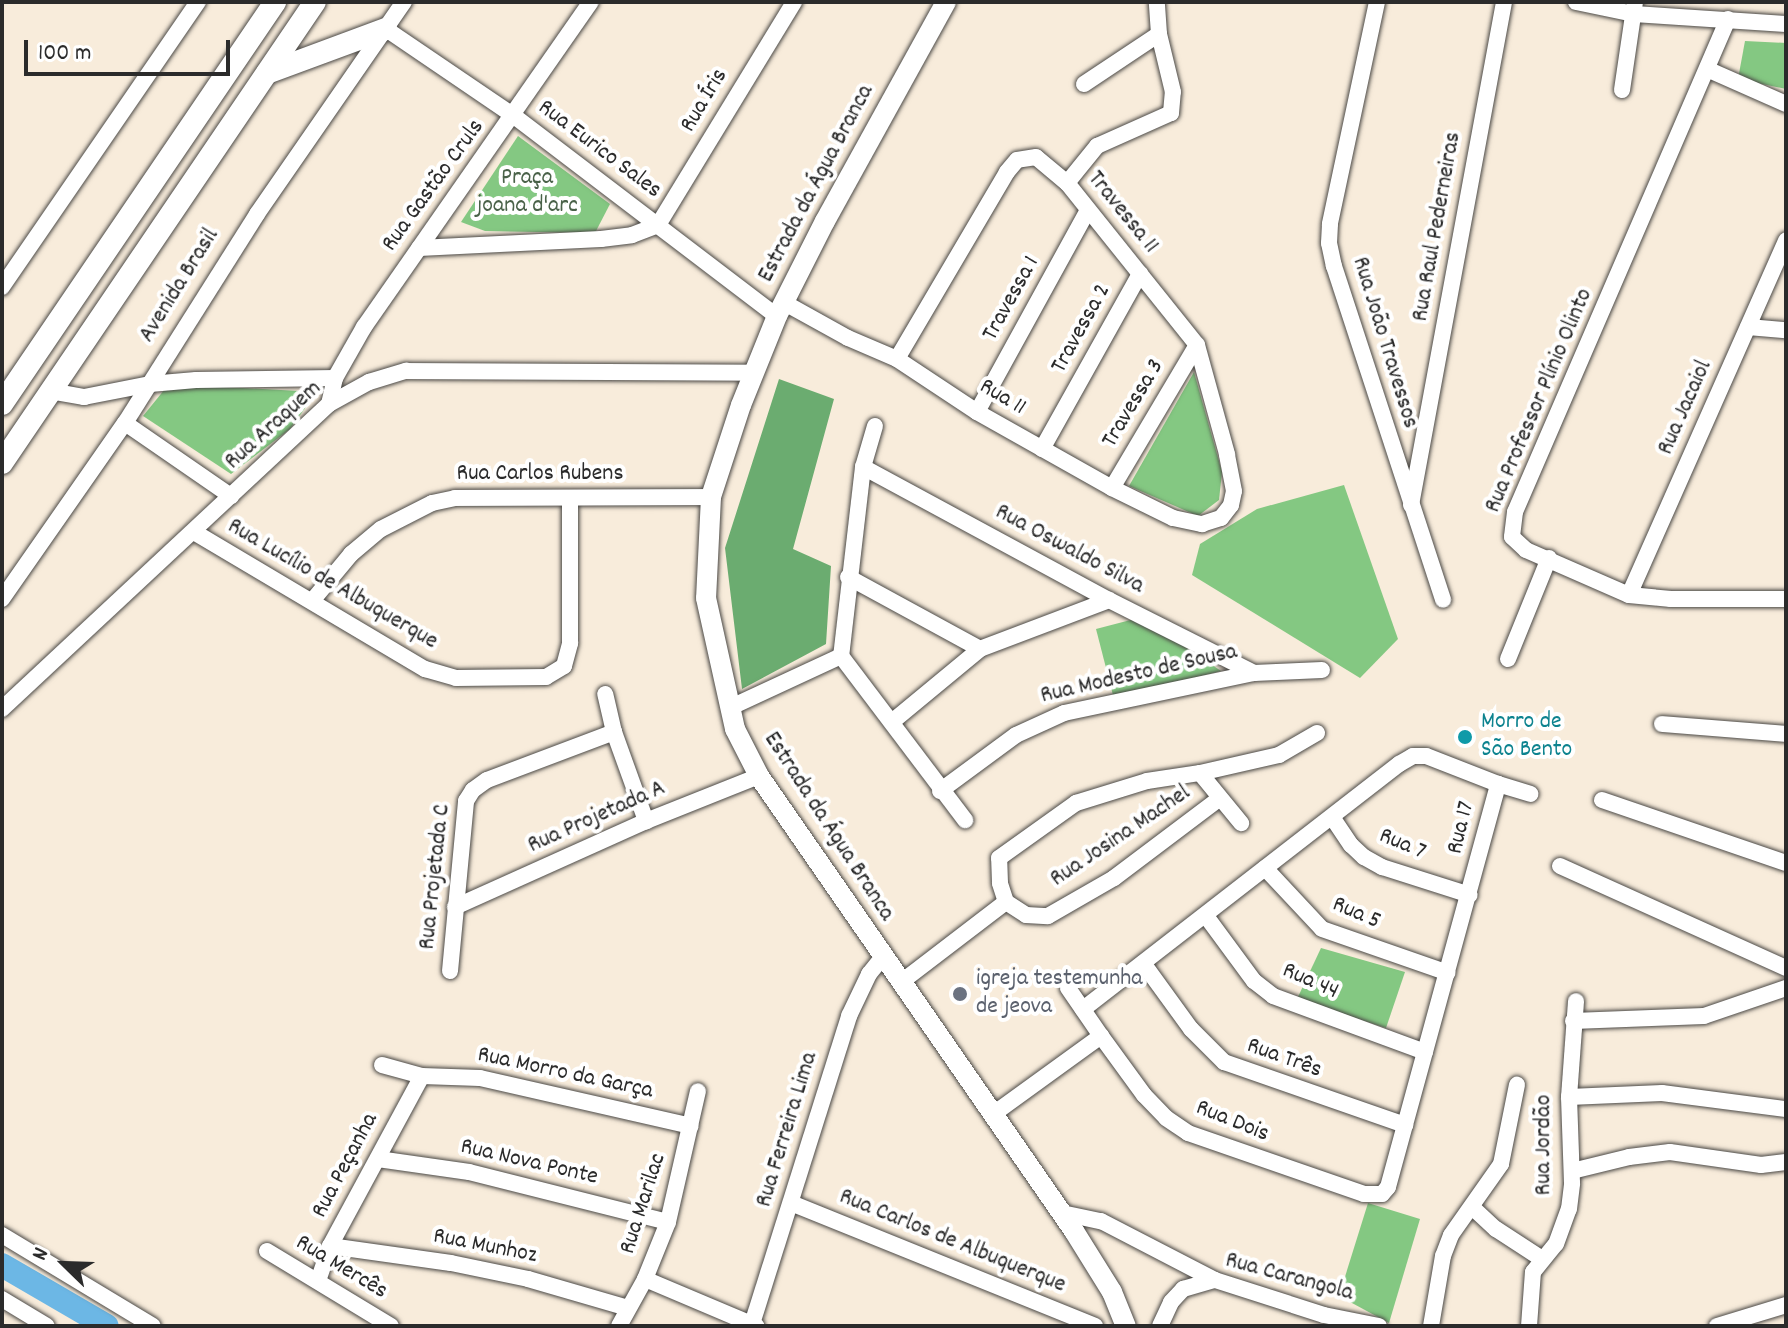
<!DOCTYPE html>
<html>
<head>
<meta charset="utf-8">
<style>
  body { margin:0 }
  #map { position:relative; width:1788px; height:1328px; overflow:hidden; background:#f8ecdb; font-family:Dekko,sans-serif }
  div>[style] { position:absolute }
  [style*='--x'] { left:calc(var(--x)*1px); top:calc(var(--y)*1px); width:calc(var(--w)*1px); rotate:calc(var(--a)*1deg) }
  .green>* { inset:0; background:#84c882 }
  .forest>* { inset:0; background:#6bac70 }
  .river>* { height:24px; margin:-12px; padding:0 12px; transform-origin:12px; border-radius:12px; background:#6cb7e5 }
  .roads { filter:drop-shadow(0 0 2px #4a4845) drop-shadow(0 0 2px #4a4845) }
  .minor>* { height:16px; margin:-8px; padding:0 8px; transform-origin:8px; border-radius:8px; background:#fff }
  .major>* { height:20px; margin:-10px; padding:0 10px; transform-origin:10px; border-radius:10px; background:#fff }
  .highway>* { height:22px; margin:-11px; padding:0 11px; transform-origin:11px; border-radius:11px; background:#fff }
  .dots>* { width:22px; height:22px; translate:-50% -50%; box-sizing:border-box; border:4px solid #fff; border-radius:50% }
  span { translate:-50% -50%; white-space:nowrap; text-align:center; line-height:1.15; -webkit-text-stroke:8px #fff; paint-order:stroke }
  .street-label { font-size:24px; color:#2b2b2b }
  .park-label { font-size:24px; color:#4a6249 }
  .culture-label { font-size:24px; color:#0d838f }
  .left { translate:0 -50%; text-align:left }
  .worship-label { font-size:24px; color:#5b616d }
  .frame { position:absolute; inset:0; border:4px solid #2b2b2b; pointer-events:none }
  .north { position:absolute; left:24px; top:1224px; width:80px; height:80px; -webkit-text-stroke:6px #fff; paint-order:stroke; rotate:293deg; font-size:22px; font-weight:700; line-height:32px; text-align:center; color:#2b2b2b }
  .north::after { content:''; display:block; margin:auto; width:28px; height:36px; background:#2b2b2b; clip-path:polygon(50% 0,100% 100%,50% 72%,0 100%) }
  .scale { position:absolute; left:24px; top:40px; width:206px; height:36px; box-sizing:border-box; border:4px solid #2b2b2b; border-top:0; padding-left:10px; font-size:24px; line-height:28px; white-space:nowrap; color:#2b2b2b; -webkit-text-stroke:6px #fff; paint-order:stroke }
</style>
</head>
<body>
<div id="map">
  <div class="green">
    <div style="clip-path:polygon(1745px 41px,1786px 43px,1786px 89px,1738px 79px)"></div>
    <div style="clip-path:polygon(518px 136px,610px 204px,595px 233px,485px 231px,461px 222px)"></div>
    <div style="clip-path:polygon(1194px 372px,1222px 472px,1219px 500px,1198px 516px,1129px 486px)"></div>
    <div style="clip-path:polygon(169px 384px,317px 392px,290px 429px,231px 474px,143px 416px)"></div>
    <div style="clip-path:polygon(1344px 485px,1398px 639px,1360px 678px,1192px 575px,1200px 544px,1257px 509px)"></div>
    <div style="clip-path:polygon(1142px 617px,1221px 671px,1114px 699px,1096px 629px)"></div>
    <div style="clip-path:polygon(1321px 948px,1405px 972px,1386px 1028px,1297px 999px)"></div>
    <div style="clip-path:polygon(1368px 1203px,1420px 1219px,1389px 1323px,1339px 1296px)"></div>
  </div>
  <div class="forest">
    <div style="clip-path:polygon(779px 379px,834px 399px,793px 549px,831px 566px,826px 644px,742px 689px,725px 548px)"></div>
  </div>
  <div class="river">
    <div style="--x:2;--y:1265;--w:121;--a:30.2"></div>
  </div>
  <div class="roads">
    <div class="minor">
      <div style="--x:1377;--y:2;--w:227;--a:102"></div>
      <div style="--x:1330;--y:224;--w:19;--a:93"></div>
      <div style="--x:1329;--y:243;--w:24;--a:78"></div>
      <div style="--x:1334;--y:266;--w:351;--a:71.9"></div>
      <div style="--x:1576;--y:2;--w:59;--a:11.7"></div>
      <div style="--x:1634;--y:14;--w:152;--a:3.8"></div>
      <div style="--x:1728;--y:19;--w:537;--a:113.37"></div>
      <div style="--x:1515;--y:512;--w:25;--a:97"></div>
      <div style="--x:1512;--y:537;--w:19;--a:43"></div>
      <div style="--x:1526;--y:550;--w:112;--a:23.6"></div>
      <div style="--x:1629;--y:595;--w:42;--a:5.4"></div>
      <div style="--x:1671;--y:599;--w:115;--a:0"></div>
      <div style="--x:386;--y:29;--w:155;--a:34.2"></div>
      <div style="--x:514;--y:116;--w:330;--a:37.3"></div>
      <div style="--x:1709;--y:70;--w:84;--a:23.8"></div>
      <div style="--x:1084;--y:84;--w:90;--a:-33.7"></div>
      <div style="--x:1622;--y:90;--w:89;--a:-81.6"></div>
      <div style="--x:1067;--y:183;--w:48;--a:-51"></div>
      <div style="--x:1097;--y:146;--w:81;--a:-24"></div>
      <div style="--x:1171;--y:113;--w:21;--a:-85"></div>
      <div style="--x:1173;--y:92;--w:60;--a:-103.6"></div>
      <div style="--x:1159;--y:34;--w:32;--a:-94"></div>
      <div style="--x:419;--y:248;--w:182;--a:-2.8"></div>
      <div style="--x:601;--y:239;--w:31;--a:-7"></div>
      <div style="--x:632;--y:235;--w:28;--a:-21"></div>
      <div style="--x:658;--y:225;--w:261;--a:-58.6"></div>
      <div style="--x:2;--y:287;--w:346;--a:-55.5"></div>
      <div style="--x:783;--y:302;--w:74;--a:29"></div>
      <div style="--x:848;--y:338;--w:53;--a:23.2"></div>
      <div style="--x:897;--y:359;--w:96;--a:33.5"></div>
      <div style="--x:977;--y:412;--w:155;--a:29.4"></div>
      <div style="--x:1112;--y:488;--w:68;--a:26.2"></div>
      <div style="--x:1173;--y:518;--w:30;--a:12"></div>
      <div style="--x:1202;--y:524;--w:20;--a:-18"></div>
      <div style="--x:1221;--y:518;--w:16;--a:-52"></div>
      <div style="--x:1231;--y:505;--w:14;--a:-78"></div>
      <div style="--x:1234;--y:491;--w:38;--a:-101"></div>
      <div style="--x:1227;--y:454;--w:113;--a:-105.4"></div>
      <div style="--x:1197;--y:345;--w:208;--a:-128.7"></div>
      <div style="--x:1067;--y:183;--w:40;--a:-140"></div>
      <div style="--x:1036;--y:157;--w:19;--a:171"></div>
      <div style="--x:1017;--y:160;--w:16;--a:130"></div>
      <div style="--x:1007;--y:172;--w:217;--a:120.5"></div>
      <div style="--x:1748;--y:327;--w:38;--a:5"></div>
      <div style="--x:50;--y:391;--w:35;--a:10"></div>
      <div style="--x:84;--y:397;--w:67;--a:-11.1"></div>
      <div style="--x:150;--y:384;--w:46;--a:-5"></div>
      <div style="--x:196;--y:380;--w:139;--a:-0.8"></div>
      <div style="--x:329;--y:404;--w:27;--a:-77"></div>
      <div style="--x:335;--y:378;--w:59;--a:-60.4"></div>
      <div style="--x:364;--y:327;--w:396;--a:-55.1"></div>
      <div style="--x:977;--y:412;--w:230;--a:-61.2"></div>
      <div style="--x:125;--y:423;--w:129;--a:34.6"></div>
      <div style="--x:875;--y:426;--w:43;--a:106.3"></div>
      <div style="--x:863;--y:467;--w:190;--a:96.6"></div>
      <div style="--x:841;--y:656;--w:206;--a:52.9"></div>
      <div style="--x:1042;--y:449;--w:201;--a:-60.8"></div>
      <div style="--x:863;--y:467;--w:280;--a:28.4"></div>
      <div style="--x:1109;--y:600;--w:162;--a:26.7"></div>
      <div style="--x:1112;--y:488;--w:166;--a:-59.3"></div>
      <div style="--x:1411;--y:505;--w:512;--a:-79.52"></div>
      <div style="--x:194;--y:532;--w:269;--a:30.7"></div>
      <div style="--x:425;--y:669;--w:32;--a:16"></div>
      <div style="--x:456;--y:678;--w:90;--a:-0.6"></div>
      <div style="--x:546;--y:677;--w:21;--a:-31"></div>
      <div style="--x:564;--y:666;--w:24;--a:-75"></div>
      <div style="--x:570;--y:643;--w:143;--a:-90"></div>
      <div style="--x:848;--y:577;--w:150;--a:28.6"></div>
      <div style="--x:1629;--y:595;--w:388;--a:-66.1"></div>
      <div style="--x:2;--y:599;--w:215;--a:-55.1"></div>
      <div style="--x:125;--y:423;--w:247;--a:-57.7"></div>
      <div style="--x:257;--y:214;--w:258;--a:-55.3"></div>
      <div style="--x:312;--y:601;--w:61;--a:-50.3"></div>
      <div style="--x:351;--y:554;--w:39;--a:-40"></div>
      <div style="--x:381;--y:529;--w:57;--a:-27"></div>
      <div style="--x:432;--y:503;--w:24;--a:-12"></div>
      <div style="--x:455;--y:498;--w:256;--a:-0.2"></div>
      <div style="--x:1508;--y:659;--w:109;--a:-67.9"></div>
      <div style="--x:729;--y:708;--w:123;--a:-24.9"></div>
      <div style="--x:2;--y:709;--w:447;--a:-43"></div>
      <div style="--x:329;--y:404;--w:46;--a:-28.8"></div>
      <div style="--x:369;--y:382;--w:39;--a:-17"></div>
      <div style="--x:406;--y:371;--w:348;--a:0.3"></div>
      <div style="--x:893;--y:721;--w:113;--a:-39.6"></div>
      <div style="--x:980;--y:649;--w:138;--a:-20.8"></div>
      <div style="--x:1662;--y:724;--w:124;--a:4.6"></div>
      <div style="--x:614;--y:732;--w:95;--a:70.2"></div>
      <div style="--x:1200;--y:773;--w:81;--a:-12.8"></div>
      <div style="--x:1279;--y:755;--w:44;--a:-30.1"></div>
      <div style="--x:1498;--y:784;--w:34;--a:17"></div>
      <div style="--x:940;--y:791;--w:94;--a:-36.4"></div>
      <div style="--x:1016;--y:735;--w:53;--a:-24.6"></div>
      <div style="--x:1064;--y:713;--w:194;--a:-11.9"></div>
      <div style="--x:1254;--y:673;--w:68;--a:-2.5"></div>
      <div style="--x:1602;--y:800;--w:194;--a:18.9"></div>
      <div style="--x:1332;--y:817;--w:34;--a:56"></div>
      <div style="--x:1351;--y:845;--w:18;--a:43"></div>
      <div style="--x:1364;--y:857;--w:21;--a:29"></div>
      <div style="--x:1382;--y:867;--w:92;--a:17.7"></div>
      <div style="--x:1560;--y:866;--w:248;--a:24.3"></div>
      <div style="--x:1265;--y:868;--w:83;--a:46.9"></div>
      <div style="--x:1322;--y:929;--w:133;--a:19.2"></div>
      <div style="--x:1006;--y:902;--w:24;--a:33"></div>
      <div style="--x:1026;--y:915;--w:22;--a:3"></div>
      <div style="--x:1048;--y:916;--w:76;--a:-29.9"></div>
      <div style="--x:1114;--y:878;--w:131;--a:-37"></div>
      <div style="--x:455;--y:907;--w:209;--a:-24.2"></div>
      <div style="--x:646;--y:821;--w:122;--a:-21.7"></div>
      <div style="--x:1206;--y:916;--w:81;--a:53.6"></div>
      <div style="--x:1254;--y:981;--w:24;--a:38"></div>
      <div style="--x:1273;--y:996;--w:162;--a:20.2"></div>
      <div style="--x:1143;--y:963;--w:82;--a:54"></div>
      <div style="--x:1191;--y:1029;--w:47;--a:45"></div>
      <div style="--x:1224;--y:1062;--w:192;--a:19.2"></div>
      <div style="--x:450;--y:971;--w:171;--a:-84.6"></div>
      <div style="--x:466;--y:801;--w:13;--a:-58"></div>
      <div style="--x:473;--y:790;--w:17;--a:-36"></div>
      <div style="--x:487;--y:780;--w:136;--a:-20.7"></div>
      <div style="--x:614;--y:732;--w:39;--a:-103"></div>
      <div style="--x:900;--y:983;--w:133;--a:-37.4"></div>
      <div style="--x:1006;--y:902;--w:20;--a:-108"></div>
      <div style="--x:1000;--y:883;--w:25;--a:-92"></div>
      <div style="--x:999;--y:858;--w:95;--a:-35.5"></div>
      <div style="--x:1076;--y:803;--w:74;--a:-17.2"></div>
      <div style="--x:1147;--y:781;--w:54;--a:-8.6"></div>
      <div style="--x:1200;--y:773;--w:65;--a:50.6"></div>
      <div style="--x:1068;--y:988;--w:58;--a:55.5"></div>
      <div style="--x:1101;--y:1036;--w:73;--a:53.9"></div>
      <div style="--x:1144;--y:1095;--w:32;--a:46"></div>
      <div style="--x:1166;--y:1118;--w:27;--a:34"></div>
      <div style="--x:1188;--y:1133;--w:186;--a:19.1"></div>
      <div style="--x:1364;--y:1194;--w:18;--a:0"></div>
      <div style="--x:1382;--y:1194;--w:9;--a:-49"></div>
      <div style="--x:1388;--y:1187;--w:418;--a:-74.7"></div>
      <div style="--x:1498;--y:784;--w:77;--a:-158.7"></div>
      <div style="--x:1426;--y:756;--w:13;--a:180"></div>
      <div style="--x:1413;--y:756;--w:16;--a:150"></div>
      <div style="--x:1399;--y:764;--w:400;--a:142.2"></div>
      <div style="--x:1573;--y:1021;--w:131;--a:-2.2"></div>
      <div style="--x:1704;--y:1016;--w:87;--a:-18.9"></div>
      <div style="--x:382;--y:1065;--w:41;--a:15.4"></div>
      <div style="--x:422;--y:1076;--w:58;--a:2"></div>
      <div style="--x:480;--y:1078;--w:216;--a:12.8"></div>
      <div style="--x:1569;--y:1097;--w:93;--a:-2.5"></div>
      <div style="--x:1662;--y:1093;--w:125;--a:7.4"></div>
      <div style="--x:992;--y:1115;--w:135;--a:-35.9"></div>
      <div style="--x:378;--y:1159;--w:92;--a:8.1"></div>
      <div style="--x:469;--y:1172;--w:205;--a:14.1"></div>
      <div style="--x:1572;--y:1171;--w:59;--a:-13.8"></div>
      <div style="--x:1629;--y:1157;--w:41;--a:-7"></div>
      <div style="--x:1670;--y:1152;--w:92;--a:8.1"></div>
      <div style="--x:1761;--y:1165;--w:25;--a:-7"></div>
      <div style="--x:791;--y:1203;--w:328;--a:22"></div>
      <div style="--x:1472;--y:1207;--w:33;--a:43"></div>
      <div style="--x:1496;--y:1229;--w:55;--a:33.1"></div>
      <div style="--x:1062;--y:1213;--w:40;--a:12"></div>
      <div style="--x:1101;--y:1221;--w:128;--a:27.4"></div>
      <div style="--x:2;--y:1235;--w:176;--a:31.1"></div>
      <div style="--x:330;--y:1246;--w:122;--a:8"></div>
      <div style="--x:451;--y:1263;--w:79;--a:11.7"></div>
      <div style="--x:528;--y:1279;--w:104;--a:16.2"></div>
      <div style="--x:267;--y:1251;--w:145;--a:31.2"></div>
      <div style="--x:645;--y:1279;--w:121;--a:22.9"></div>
      <div style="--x:318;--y:1281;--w:37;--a:-71"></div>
      <div style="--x:330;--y:1246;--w:193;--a:-61.6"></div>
      <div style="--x:2;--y:1299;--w:52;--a:31"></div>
      <div style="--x:752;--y:1324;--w:323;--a:-72.5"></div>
      <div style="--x:849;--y:1016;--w:47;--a:-64.5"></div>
      <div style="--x:869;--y:974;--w:22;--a:-51"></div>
      <div style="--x:619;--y:1326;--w:54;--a:-61"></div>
      <div style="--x:645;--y:1279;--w:61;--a:-68"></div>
      <div style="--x:668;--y:1222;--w:134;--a:-77.1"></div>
      <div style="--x:1160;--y:1326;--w:26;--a:-65"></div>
      <div style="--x:1171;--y:1302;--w:18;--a:-47"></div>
      <div style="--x:1183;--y:1289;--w:33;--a:-16"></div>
      <div style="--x:1215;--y:1280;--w:114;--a:17.8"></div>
      <div style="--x:1324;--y:1315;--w:56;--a:11.3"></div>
      <div style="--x:1431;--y:1326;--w:71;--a:-80.3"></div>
      <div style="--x:1443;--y:1256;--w:22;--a:-69"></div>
      <div style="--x:1451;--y:1235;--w:87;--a:-54.8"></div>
      <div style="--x:1501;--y:1164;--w:81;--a:-78.6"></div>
      <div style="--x:1529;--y:1326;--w:54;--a:-85.8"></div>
      <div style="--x:1533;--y:1272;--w:36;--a:-51"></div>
      <div style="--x:1556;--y:1244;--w:37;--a:-70"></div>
      <div style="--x:1569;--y:1209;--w:26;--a:-83"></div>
      <div style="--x:1572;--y:1183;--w:86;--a:-92"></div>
      <div style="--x:1569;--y:1097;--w:96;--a:-85.8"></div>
      <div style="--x:1717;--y:1326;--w:72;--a:-16.9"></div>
    </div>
    <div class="major">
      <div style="--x:946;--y:2;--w:250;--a:118.9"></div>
      <div style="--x:825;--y:221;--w:106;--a:116.8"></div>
      <div style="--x:777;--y:316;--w:96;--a:112"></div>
      <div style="--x:741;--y:405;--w:97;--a:108.1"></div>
      <div style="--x:711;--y:497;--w:101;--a:92.8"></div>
      <div style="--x:706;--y:598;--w:134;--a:77.5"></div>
      <div style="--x:735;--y:729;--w:53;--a:62.9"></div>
      <div style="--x:759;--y:776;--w:553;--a:55.3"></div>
      <div style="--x:1074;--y:1231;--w:72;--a:58.1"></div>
      <div style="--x:1112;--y:1292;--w:37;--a:68"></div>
    </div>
    <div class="highway">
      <div style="--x:267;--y:73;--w:127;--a:-20.3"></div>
      <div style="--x:2;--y:404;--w:486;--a:-55.8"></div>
      <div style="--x:2;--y:463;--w:557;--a:-55.83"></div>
    </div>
  </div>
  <div class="dots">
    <div style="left:1465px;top:737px;background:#0f9aa8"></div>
    <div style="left:960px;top:994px;background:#6b7280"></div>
  </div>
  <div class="street-label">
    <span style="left:705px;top:101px;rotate:-59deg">Rua Íris</span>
    <span style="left:599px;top:150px;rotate:37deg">Rua Eurico Sales</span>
    <span style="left:817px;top:184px;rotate:-62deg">Estrada da Água Branca</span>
    <span style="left:434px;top:186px;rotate:-54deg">Rua Gastão Cruls</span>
    <span style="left:1122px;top:213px;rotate:51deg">Travessa 11</span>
    <span style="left:1438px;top:227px;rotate:-80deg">Rua Raul Pederneiras</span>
    <span style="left:180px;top:286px;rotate:-58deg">Avenida Brasil</span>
    <span style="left:1012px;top:299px;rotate:-61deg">Travessa 1</span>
    <span style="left:1082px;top:329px;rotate:-61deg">Travessa 2</span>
    <span style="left:1384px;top:343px;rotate:73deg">Rua João Travessos</span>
    <span style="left:1002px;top:398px;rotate:31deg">Rua 11</span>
    <span style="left:1540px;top:401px;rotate:-67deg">Rua Professor Plínio Olinto</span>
    <span style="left:1134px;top:404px;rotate:-59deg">Travessa 3</span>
    <span style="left:1686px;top:408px;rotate:-66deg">Rua Jacaiol</span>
    <span style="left:274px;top:426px;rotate:-42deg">Rua Araquem</span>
    <span style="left:540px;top:475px">Rua Carlos Rubens</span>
    <span style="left:1069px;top:550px;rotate:28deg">Rua Oswaldo Silva</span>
    <span style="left:332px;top:585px;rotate:30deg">Rua Lucílio de Albuquerque</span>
    <span style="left:1139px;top:675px;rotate:-13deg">Rua Modesto de Sousa</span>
    <span style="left:597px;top:818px;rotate:-24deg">Rua Projetada A</span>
    <span style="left:828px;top:827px;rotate:57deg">Estrada da Água Branca</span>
    <span style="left:1462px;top:828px;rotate:-76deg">Rua 17</span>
    <span style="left:1121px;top:837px;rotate:-34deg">Rua Josina Machel</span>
    <span style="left:1402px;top:845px;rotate:23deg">Rua 7</span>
    <span style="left:436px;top:877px;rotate:-84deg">Rua Projetada C</span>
    <span style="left:1356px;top:914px;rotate:23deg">Rua 5</span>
    <span style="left:1310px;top:982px;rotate:24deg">Rua 44</span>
    <span style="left:1284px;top:1059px;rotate:20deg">Rua Três</span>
    <span style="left:565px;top:1074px;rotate:12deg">Rua Morro da Garça</span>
    <span style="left:1232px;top:1122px;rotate:22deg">Rua Dois</span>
    <span style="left:788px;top:1130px;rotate:-73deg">Rua Ferreira Lima</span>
    <span style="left:1545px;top:1145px;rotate:-90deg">Rua Jordão</span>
    <span style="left:529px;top:1163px;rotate:13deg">Rua Nova Ponte</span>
    <span style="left:346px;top:1166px;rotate:-62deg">Rua Peçanha</span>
    <span style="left:644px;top:1204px;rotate:-72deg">Rua Marilac</span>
    <span style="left:952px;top:1242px;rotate:22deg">Rua Carlos de Albuquerque</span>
    <span style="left:485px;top:1247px;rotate:11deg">Rua Munhoz</span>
    <span style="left:341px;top:1268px;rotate:31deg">Rua Mercês</span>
    <span style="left:1289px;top:1278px;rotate:15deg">Rua Carangola</span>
  </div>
  <div class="park-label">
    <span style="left:527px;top:193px">Praça<br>joana d'arc</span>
  </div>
  <div class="culture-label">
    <span class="left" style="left:1481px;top:737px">Morro de<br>São Bento</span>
  </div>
  <div class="worship-label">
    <span class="left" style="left:976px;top:994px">igreja testemunha<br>de jeova</span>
  </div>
  <div class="frame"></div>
  <div class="north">N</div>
  <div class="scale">100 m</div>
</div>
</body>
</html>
